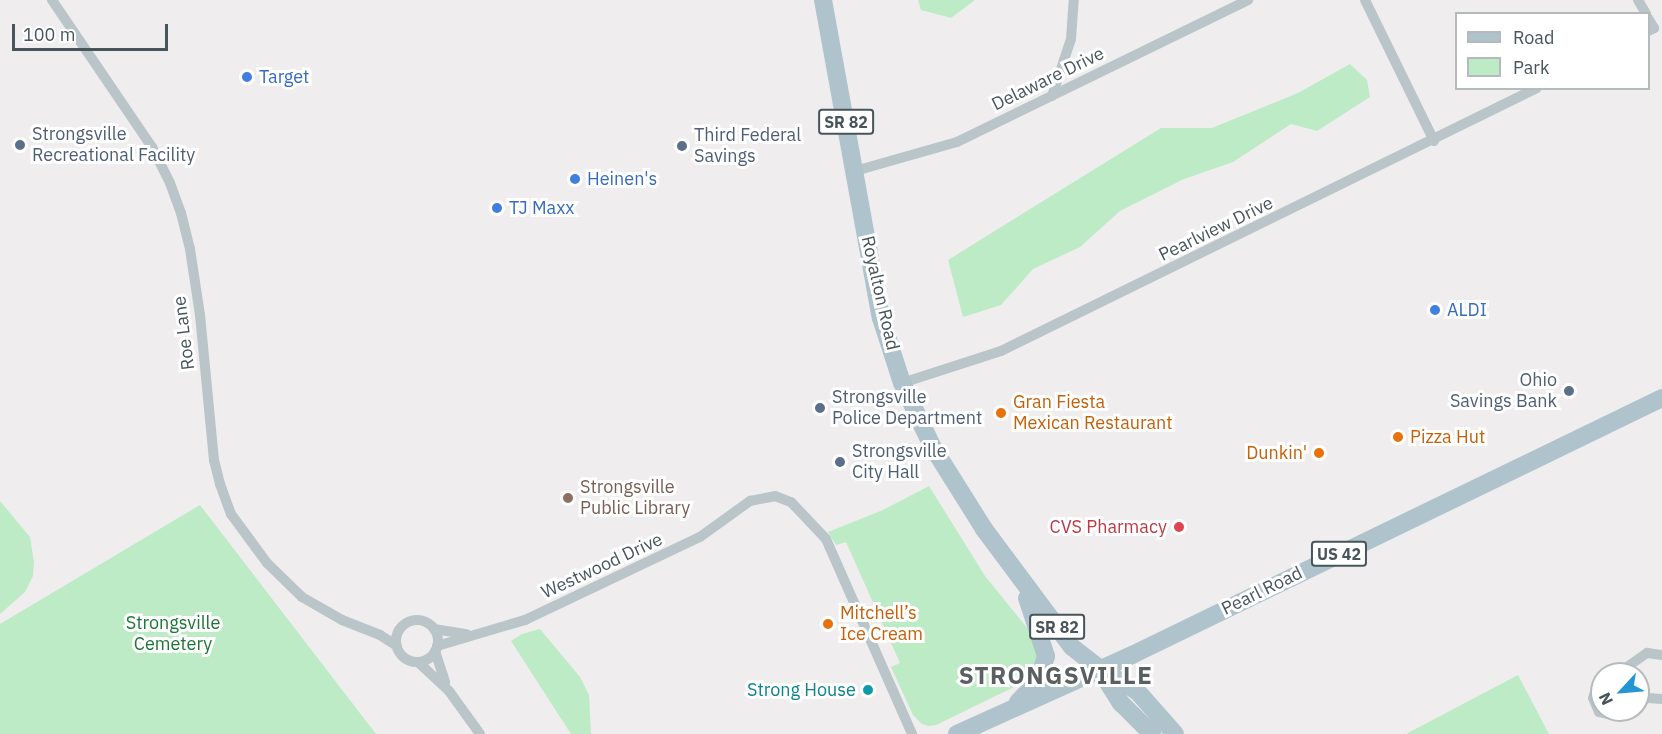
<!DOCTYPE html>
<html>
<head>
<meta charset="utf-8">
<style>
  body { margin:0 }
  #map { position:relative; width:1662px; height:734px; overflow:hidden; background:#f0edee; font-family:"IBM Plex Sans",sans-serif }
  div>[style] { position:absolute }
  [style*='--x'] { left:calc(var(--x)*1px); top:calc(var(--y)*1px); width:calc(var(--w)*1px); rotate:calc(var(--a)*1deg) }
  .green>* { inset:0; background:#bdebc5 }
  .minor>* { height:10px; margin:-5px; padding:0 5px; transform-origin:5px; border-radius:5px; background:#b9c5c9 }
  .minor>.ring { margin:-5px; padding:0; box-sizing:content-box; background:none; border:10px solid #b9c5c9; border-radius:50% }
  .primary>* { height:18px; margin:-9px; padding:0 9px; transform-origin:9px; border-radius:9px; background:#aec3cb }
  .dots>* { width:16px; height:16px; translate:-50% -50%; box-sizing:border-box; border:3px solid #fff; border-radius:50% }
  span { translate:-50% -50%; white-space:nowrap; text-align:center; line-height:1.15; -webkit-text-stroke:6px #fff; paint-order:stroke }
  .shield-label span { padding:2px 4px; background:#fff; border:2px solid; border-radius:4px; -webkit-text-stroke-width:0 }
  .shield-label { font-size:16px; color:#475459; font-weight:700 }
  .shop-label { font-size:18px; color:#366cbe }
  .left { translate:0 -50%; text-align:left }
  .street-label { font-size:18px; color:#475459 }
  .service-label { font-size:18px; color:#4e5e75 }
  .right { translate:-100% -50%; text-align:right }
  .food-label { font-size:18px; color:#c56008 }
  .education-label { font-size:18px; color:#785e54 }
  .health-label { font-size:18px; color:#be3a42 }
  .park-label { font-size:18px; color:#1c7535 }
  .culture-label { font-size:18px; color:#0d838f }
  .district-label { font-size:24px; color:#5a5f62; font-weight:700; letter-spacing:1.5px }
  .legend { position:absolute; left:1455px; top:12px; width:195px; height:78px; box-sizing:border-box; background:#fff; border:2px solid #b5bbbd; margin:0; padding:8px 10px; list-style:none; font-size:18px; color:#475459 }
  .legend li { display:flex; align-items:center; gap:12px; height:30px }
  .legend b { width:30px; border:2px solid #b5bbbd }
  .north { position:absolute; left:1590px; top:662px; width:60px; height:60px; box-sizing:border-box; background:#fff; border:2px solid #b5bbbd; border-radius:50%; rotate:244deg; font-size:16px; font-weight:700; line-height:24px; text-align:center; color:#475459 }
  .north::after { content:''; display:block; margin:auto; width:21px; height:27px; background:#2497d3; clip-path:polygon(50% 0,100% 100%,50% 72%,0 100%) }
  .scale { position:absolute; left:12px; top:24px; width:156px; height:27px; box-sizing:border-box; border:3px solid #475459; border-top:0; padding-left:8px; font-size:18px; line-height:21px; white-space:nowrap; color:#475459; -webkit-text-stroke:4px #fff; paint-order:stroke }
</style>
</head>
<body>
<div id="map">
  <div class="green">
    <div style="clip-path:polygon(918px 0,975px 0,951px 18px,921px 10px)"></div>
    <div style="clip-path:polygon(1350px 64px,1367px 80px,1370px 97px,1317px 131px,1291px 124px,1233px 162px,1184px 179px,1120px 211px,1080px 247px,1033px 269px,1001px 305px,963px 317px,948px 260px,1161px 128px,1212px 128px,1298px 93px)"></div>
    <div style="clip-path:polygon(929px 486px,985px 576px,1032px 634px,1041px 663px,1028px 679px,1014px 687px,936px 725px,929px 726px,922px 724px,913px 715px,891px 667px,900px 663px,846px 542px,836px 545px,828px 532px,883px 510px)"></div>
    <div style="clip-path:polygon(0 501px,30px 537px,34px 562px,33px 576px,25px 592px,0 614px)"></div>
    <div style="clip-path:polygon(200px 505px,376px 734px,0 734px,0 624px)"></div>
    <div style="clip-path:polygon(540px 629px,580px 677px,589px 695px,591px 734px,571px 734px,511px 641px,522px 634px)"></div>
    <div style="clip-path:polygon(1518px 675px,1549px 734px,1406px 734px)"></div>
  </div>
  <div class="minor">
    <div style="--x:52;--y:0;--w:178;--a:55.8"></div>
    <div style="--x:152;--y:147;--w:40;--a:63.4"></div>
    <div style="--x:170;--y:183;--w:32;--a:70"></div>
    <div style="--x:181;--y:213;--w:37;--a:76"></div>
    <div style="--x:190;--y:249;--w:67;--a:81.4"></div>
    <div style="--x:200;--y:315;--w:146;--a:84.5"></div>
    <div style="--x:214;--y:460;--w:25;--a:76"></div>
    <div style="--x:220;--y:484;--w:32;--a:70"></div>
    <div style="--x:231;--y:514;--w:61;--a:53.7"></div>
    <div style="--x:267;--y:563;--w:49;--a:44.2"></div>
    <div style="--x:302;--y:597;--w:46;--a:29.9"></div>
    <div style="--x:342;--y:620;--w:41;--a:21.5"></div>
    <div style="--x:380;--y:635;--w:20;--a:33"></div>
    <div style="--x:1365;--y:0;--w:157;--a:63.9"></div>
    <div style="--x:1638;--y:0;--w:16;--a:60"></div>
    <div style="--x:1648;--y:18;--w:12;--a:59"></div>
    <div style="--x:1654;--y:28;--w:7;--a:153"></div>
    <div style="--x:1052;--y:96;--w:60;--a:-71.6"></div>
    <div style="--x:1071;--y:39;--w:39;--a:-86"></div>
    <div style="--x:855;--y:171;--w:106;--a:-15.9"></div>
    <div style="--x:957;--y:142;--w:324;--a:-26"></div>
    <div style="--x:902;--y:383;--w:104;--a:-17.9"></div>
    <div style="--x:1001;--y:351;--w:597;--a:-26.14"></div>
    <div class="ring" style="left:396px;top:620px;width:32px;height:32px"></div>
    <div style="--x:434;--y:629;--w:33;--a:9"></div>
    <div style="--x:437;--y:646;--w:92;--a:-16.5"></div>
    <div style="--x:525;--y:620;--w:194;--a:-25.4"></div>
    <div style="--x:700;--y:537;--w:62;--a:-35.8"></div>
    <div style="--x:750;--y:501;--w:25;--a:-11"></div>
    <div style="--x:775;--y:496;--w:17;--a:21"></div>
    <div style="--x:791;--y:502;--w:51;--a:46.6"></div>
    <div style="--x:826;--y:539;--w:213;--a:66.2"></div>
    <div style="--x:435;--y:651;--w:33;--a:72"></div>
    <div style="--x:418;--y:662;--w:42;--a:43.1"></div>
    <div style="--x:449;--y:691;--w:53;--a:54.2"></div>
    <div style="--x:1617;--y:674;--w:37;--a:-35"></div>
    <div style="--x:1647;--y:653;--w:15;--a:8"></div>
    <div style="--x:1602;--y:684;--w:8;--a:140"></div>
    <div style="--x:1596;--y:689;--w:9;--a:108"></div>
    <div style="--x:1593;--y:698;--w:15;--a:67"></div>
    <div style="--x:1599;--y:712;--w:14;--a:12"></div>
    <div style="--x:1613;--y:715;--w:11;--a:-27"></div>
    <div style="--x:1638;--y:702;--w:11;--a:-22"></div>
    <div style="--x:1648;--y:698;--w:14;--a:4"></div>
  </div>
  <div class="primary">
    <div style="--x:823;--y:0;--w:323;--a:79.7"></div>
    <div style="--x:881;--y:318;--w:68;--a:72.1"></div>
    <div style="--x:902;--y:383;--w:70;--a:64.5"></div>
    <div style="--x:932;--y:446;--w:98;--a:57.9"></div>
    <div style="--x:984;--y:529;--w:147;--a:53.3"></div>
    <div style="--x:1072;--y:647;--w:36;--a:38"></div>
    <div style="--x:1100;--y:669;--w:43;--a:30.7"></div>
    <div style="--x:1137;--y:691;--w:57;--a:48.5"></div>
    <div style="--x:1102;--y:673;--w:36;--a:58"></div>
    <div style="--x:1121;--y:703;--w:44;--a:45"></div>
    <div style="--x:1018;--y:702;--w:29;--a:-46"></div>
    <div style="--x:1038;--y:681;--w:26;--a:-72"></div>
    <div style="--x:1046;--y:656;--w:61;--a:-108.1"></div>
    <div style="--x:957;--y:734;--w:192;--a:-24.3"></div>
    <div style="--x:1132;--y:655;--w:589;--a:-25.87"></div>
  </div>
  <div class="dots">
    <div style="left:247px;top:77px;background:#3f7fe0"></div>
    <div style="left:20px;top:145px;background:#5c6f8a"></div>
    <div style="left:682px;top:146px;background:#5c6f8a"></div>
    <div style="left:575px;top:179px;background:#3f7fe0"></div>
    <div style="left:497px;top:208px;background:#3f7fe0"></div>
    <div style="left:1435px;top:310px;background:#3f7fe0"></div>
    <div style="left:1569px;top:391px;background:#5c6f8a"></div>
    <div style="left:820px;top:408px;background:#5c6f8a"></div>
    <div style="left:1001px;top:413px;background:#e8710a"></div>
    <div style="left:1398px;top:437px;background:#e8710a"></div>
    <div style="left:1319px;top:453px;background:#e8710a"></div>
    <div style="left:840px;top:462px;background:#5c6f8a"></div>
    <div style="left:568px;top:498px;background:#8d6e63"></div>
    <div style="left:1179px;top:527px;background:#e0444e"></div>
    <div style="left:828px;top:624px;background:#e8710a"></div>
    <div style="left:868px;top:690px;background:#0f9aa8"></div>
  </div>
  <div class="shield-label">
    <span style="left:846px;top:122px">SR 82</span>
    <span style="left:1339px;top:554px">US 42</span>
    <span style="left:1057px;top:627px">SR 82</span>
  </div>
  <div class="shop-label">
    <span class="left" style="left:259px;top:77px">Target</span>
    <span class="left" style="left:587px;top:179px">Heinen's</span>
    <span class="left" style="left:509px;top:208px">TJ Maxx</span>
    <span class="left" style="left:1447px;top:310px">ALDI</span>
  </div>
  <div class="street-label">
    <span style="left:1048px;top:79px;rotate:-26deg">Delaware Drive</span>
    <span style="left:1216px;top:229px;rotate:-26deg">Pearlview Drive</span>
    <span style="left:880px;top:293px;rotate:77deg">Royalton Road</span>
    <span style="left:184px;top:333px;rotate:-97deg">Roe Lane</span>
    <span style="left:602px;top:566px;rotate:-25deg">Westwood Drive</span>
    <span style="left:1262px;top:591px;rotate:-26deg">Pearl Road</span>
  </div>
  <div class="service-label">
    <span class="left" style="left:32px;top:145px">Strongsville<br>Recreational Facility</span>
    <span class="left" style="left:694px;top:146px">Third Federal<br>Savings</span>
    <span class="right" style="left:1557px;top:391px">Ohio<br>Savings Bank</span>
    <span class="left" style="left:832px;top:408px">Strongsville<br>Police Department</span>
    <span class="left" style="left:852px;top:462px">Strongsville<br>City Hall</span>
  </div>
  <div class="food-label">
    <span class="left" style="left:1013px;top:413px">Gran Fiesta<br>Mexican Restaurant</span>
    <span class="left" style="left:1410px;top:437px">Pizza Hut</span>
    <span class="right" style="left:1307px;top:453px">Dunkin'</span>
    <span class="left" style="left:840px;top:624px">Mitchell’s<br>Ice Cream</span>
  </div>
  <div class="education-label">
    <span class="left" style="left:580px;top:498px">Strongsville<br>Public Library</span>
  </div>
  <div class="health-label">
    <span class="right" style="left:1167px;top:527px">CVS Pharmacy</span>
  </div>
  <div class="park-label">
    <span style="left:173px;top:634px">Strongsville<br>Cemetery</span>
  </div>
  <div class="culture-label">
    <span class="right" style="left:856px;top:690px">Strong House</span>
  </div>
  <div class="district-label">
    <span style="left:1056px;top:676px">STRONGSVILLE</span>
  </div>
  <ul class="legend">
  <li><b style="height:8px;background:#aec3cb"></b>Road</li>
  <li><b style="height:16px;background:#bdebc5"></b>Park</li>
  </ul>
  <div class="north">N</div>
  <div class="scale">100 m</div>
</div>
</body>
</html>
